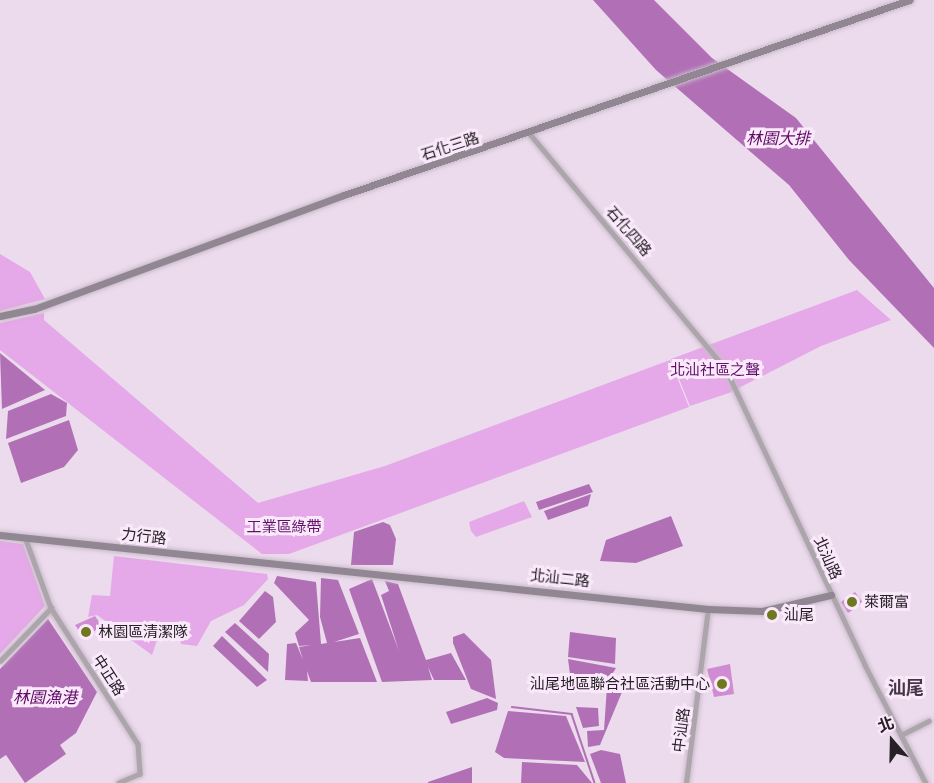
<!DOCTYPE html>
<html>
<head>
<meta charset="utf-8">
<style>
  body { margin:0 }
  #map { position:relative; width:934px; height:783px; overflow:hidden; background:#ecdbed; font-family:Barlow,"Noto Sans TC",sans-serif }
  div>[style] { position:absolute }
  [style*='--x'] { left:calc(var(--x)*1px); top:calc(var(--y)*1px); width:calc(var(--w)*1px); rotate:calc(var(--a)*1deg) }
  .green>* { inset:0; background:#e5a8e8 }
  .water>* { inset:0; background:#b170b5 }
  .stream>* { height:1.5px; margin:-0.75px; padding:0 0.75px; transform-origin:0.75px; border-radius:0.75px; background:#b170b5 }
  .building>* { inset:0; background:#cf8cd2 }
  .roads { filter:drop-shadow(0 0 2px #c9bac9) drop-shadow(0 0 2px #c9bac9) }
  .street>* { height:4.5px; margin:-2.25px; padding:0 2.25px; transform-origin:2.25px; border-radius:2.25px; background:#aca5ac }
  .secondary>* { height:7px; margin:-3.5px; padding:0 3.5px; transform-origin:3.5px; border-radius:3.5px; background:#918792 }
  .dots>* { width:16px; height:16px; translate:-50% -50%; box-sizing:border-box; border:3px solid #fae9fa; border-radius:50% }
  span { translate:-50% -50%; white-space:nowrap; text-align:center; line-height:1.15; -webkit-text-stroke:6px #fae9fa; paint-order:stroke }
  .street-label { font-size:15px; color:#272127 }
  .park-label { font-size:15px; color:#621069 }
  .poi-label { font-size:15px; color:#272127 }
  .left { translate:0 -50%; text-align:left }
  .right { translate:-100% -50%; text-align:right }
  .water-label { font-size:16px; color:#5d0763; font-style:italic }
  .quarter-label { font-size:18px; color:#443745; font-weight:700 }
  .north { position:absolute; left:862px; top:711px; width:60px; height:60px; -webkit-text-stroke:4px #fae9fa; paint-order:stroke; rotate:340deg; font-size:16px; font-weight:700; line-height:24px; text-align:center; color:#272127 }
  .north::after { content:''; display:block; margin:auto; width:21px; height:27px; background:#272127; clip-path:polygon(50% 0,100% 100%,50% 72%,0 100%) }
</style>
</head>
<body>
<div id="map">
  <div class="green">
    <div style="clip-path:polygon(0 254px,30px 272px,45px 299px,0 311px)"></div>
    <div style="clip-path:polygon(857px 290px,891px 320px,821px 346px,729px 393px,690px 406px,671px 359px)"></div>
    <div style="clip-path:polygon(44px 313px,44px 320px,258px 503px,385px 466px,670px 360px,689px 407px,289px 554px,262px 554px,0 350px,0 323px)"></div>
    <div style="clip-path:polygon(524px 501px,532px 517px,476px 537px,471px 531px,469px 522px)"></div>
    <div style="clip-path:polygon(0 541px,23px 544px,45px 606px,0 654px)"></div>
    <div style="clip-path:polygon(114px 556px,267px 574px,268px 579px,244px 605px,211px 621px,197px 646px,181px 644px,180px 637px,159px 634px,152px 655px,97px 615px,88px 617px,92px 595px,110px 596px)"></div>
  </div>
  <div class="water">
    <div style="clip-path:polygon(593px 0,654px 0,712px 58px,796px 118px,934px 288px,934px 348px,849px 260px,789px 185px,656px 70px)"></div>
    <div style="clip-path:polygon(0 353px,45px 390px,2px 409px)"></div>
    <div style="clip-path:polygon(51px 394px,67px 403px,66px 416px,6px 439px,8px 411px)"></div>
    <div style="clip-path:polygon(69px 420px,78px 450px,64px 467px,21px 483px,8px 443px)"></div>
    <div style="clip-path:polygon(589px 484px,593px 492px,539px 510px,536px 502px)"></div>
    <div style="clip-path:polygon(591px 494px,588px 506px,548px 520px,544px 511px)"></div>
    <div style="clip-path:polygon(671px 516px,683px 546px,636px 563px,600px 561px,606px 540px)"></div>
    <div style="clip-path:polygon(383px 522px,390px 525px,396px 539px,393px 565px,351px 565px,354px 532px)"></div>
    <div style="clip-path:polygon(277px 576px,316px 582px,321px 644px,327px 643px,320px 617px,321px 578px,338px 580px,359px 634px,334px 642px,360px 638px,377px 682px,311px 682px,307px 671px,308px 681px,285px 680px,287px 644px,296px 643px,303px 660px,299px 647px,312px 645px,299px 646px,295px 633px,309px 620px,274px 583px)"></div>
    <div style="clip-path:polygon(372px 579px,399px 651px,381px 595px,389px 591px,385px 581px,398px 584px,426px 660px,451px 653px,466px 680px,434px 680px,428px 667px,432px 680px,382px 682px,349px 589px)"></div>
    <div style="clip-path:polygon(265px 591px,273px 597px,276px 622px,259px 639px,239px 621px)"></div>
    <div style="clip-path:polygon(48px 619px,97px 692px,76px 733px,60px 745px,66px 754px,25px 783px,6px 755px,0 759px,0 669px)"></div>
    <div style="clip-path:polygon(235px 623px,269px 654px,268px 672px,225px 632px)"></div>
    <div style="clip-path:polygon(570px 632px,616px 638px,615px 664px,568px 657px)"></div>
    <div style="clip-path:polygon(464px 633px,491px 660px,496px 699px,471px 689px,453px 643px,453px 637px)"></div>
    <div style="clip-path:polygon(222px 636px,267px 680px,257px 687px,213px 646px)"></div>
    <div style="clip-path:polygon(568px 659px,616px 668px,608px 681px,570px 674px)"></div>
    <div style="clip-path:polygon(607px 686px,622px 692px,600px 745px,588px 747px,587px 731px,604px 730px)"></div>
    <div style="clip-path:polygon(487px 698px,498px 703px,497px 710px,451px 724px,446px 712px)"></div>
    <div style="clip-path:polygon(576px 707px,598px 708px,599px 726px,583px 728px)"></div>
    <div style="clip-path:polygon(508px 711px,566px 716px,585px 762px,504px 758px,495px 752px)"></div>
    <div style="clip-path:polygon(601px 750px,620px 754px,626px 783px,601px 783px,590px 754px)"></div>
    <div style="clip-path:polygon(522px 762px,577px 765px,592px 783px,521px 783px)"></div>
    <div style="clip-path:polygon(472px 767px,472px 783px,428px 783px,428px 782px)"></div>
  </div>
  <div class="stream">
    <div style="--x:512;--y:707;--w:60;--a:6.7"></div>
    <div style="--x:572;--y:714;--w:73;--a:71.6"></div>
  </div>
  <div class="building">
    <div style="clip-path:polygon(855px 592px,863px 603px,848px 613px,841px 602px)"></div>
    <div style="clip-path:polygon(95px 616px,102px 626px,84px 638px,75px 625px)"></div>
    <div style="clip-path:polygon(730px 664px,734px 694px,714px 697px,707px 669px)"></div>
  </div>
  <div class="roads">
    <div class="street">
      <div style="--x:530;--y:134;--w:306;--a:50.2"></div>
      <div style="--x:726;--y:369;--w:327;--a:64.8"></div>
      <div style="--x:865;--y:665;--w:133;--a:62.7"></div>
      <div style="--x:25;--y:537;--w:76;--a:69.9"></div>
      <div style="--x:51;--y:608;--w:161;--a:57.4"></div>
      <div style="--x:138;--y:744;--w:30;--a:86"></div>
      <div style="--x:140;--y:774;--w:23;--a:157"></div>
      <div style="--x:0;--y:661;--w:74;--a:-46.1"></div>
      <div style="--x:901;--y:735;--w:31;--a:-27"></div>
      <div style="--x:686;--y:783;--w:175;--a:-82.8"></div>
    </div>
    <div class="secondary">
      <div style="--x:0;--y:316;--w:35;--a:-12"></div>
      <div style="--x:34;--y:309;--w:330;--a:-20.2"></div>
      <div style="--x:344;--y:195;--w:598;--a:-19.04"></div>
      <div style="--x:0;--y:535;--w:712;--a:5.97"></div>
      <div style="--x:708;--y:609;--w:54;--a:2.1"></div>
      <div style="--x:762;--y:611;--w:71;--a:-13.1"></div>
    </div>
  </div>
  <div class="dots">
    <div style="left:852px;top:602px;background:#6f7721"></div>
    <div style="left:772px;top:615px;background:#6f7721"></div>
    <div style="left:86px;top:632px;background:#6f7721"></div>
    <div style="left:722px;top:684px;background:#6f7721"></div>
  </div>
  <div class="street-label">
    <span style="left:450px;top:146px;rotate:-18deg">石化三路</span>
    <span style="left:629px;top:231px;rotate:49deg">石化四路</span>
    <span style="left:144px;top:536px;rotate:6deg">力行路</span>
    <span style="left:828px;top:558px;rotate:66deg">北汕路</span>
    <span style="left:560px;top:578px;rotate:6deg">北汕二路</span>
    <span style="left:109px;top:675px;rotate:57deg">中正路</span>
    <span style="left:681px;top:730px;rotate:-83deg">中汕路</span>
  </div>
  <div class="park-label">
    <span style="left:715px;top:370px">北汕社區之聲</span>
    <span style="left:284px;top:527px">工業區綠帶</span>
  </div>
  <div class="poi-label">
    <span class="left" style="left:864px;top:602px">萊爾富</span>
    <span class="left" style="left:784px;top:615px">汕尾</span>
    <span class="left" style="left:98px;top:632px">林園區清潔隊</span>
    <span class="right" style="left:710px;top:684px">汕尾地區聯合社區活動中心</span>
  </div>
  <div class="water-label">
    <span style="left:778px;top:138px">林園大排</span>
    <span style="left:45px;top:697px">林園漁港</span>
  </div>
  <div class="quarter-label">
    <span style="left:906px;top:687px">汕尾</span>
  </div>
  <div class="north">北</div>
</div>
</body>
</html>
